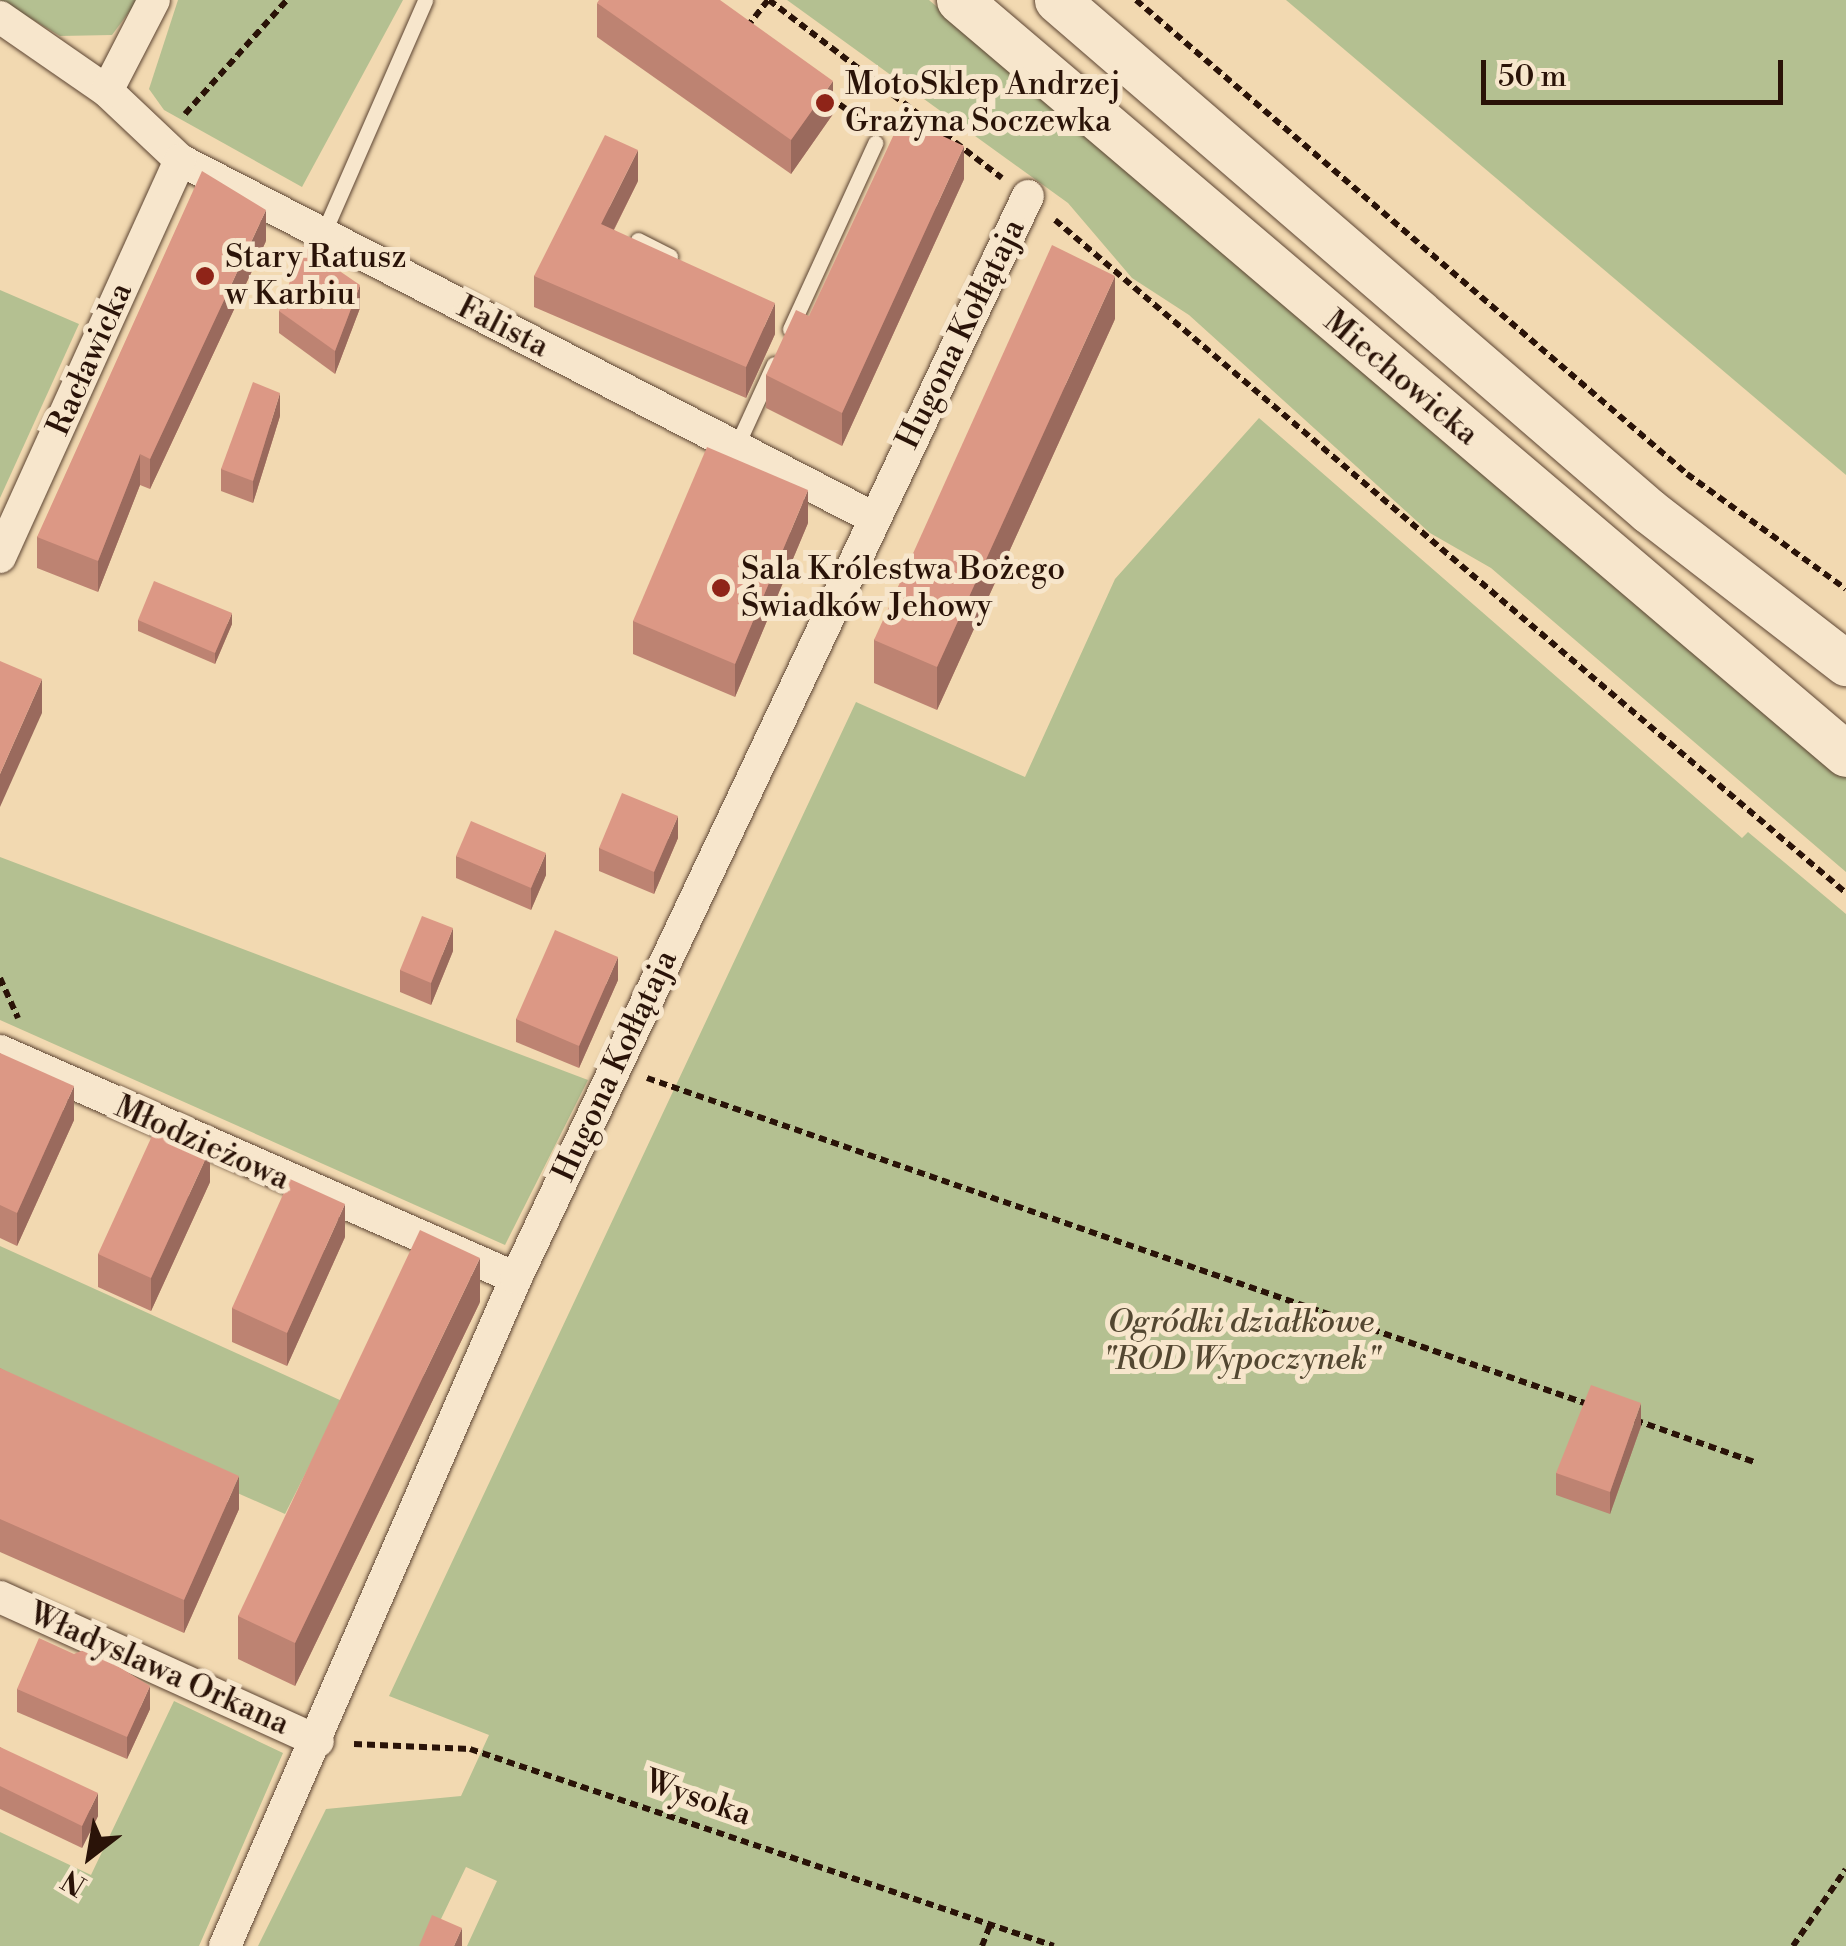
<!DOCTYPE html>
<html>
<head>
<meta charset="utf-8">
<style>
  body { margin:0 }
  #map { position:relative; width:1846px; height:1946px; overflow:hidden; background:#f2d9b1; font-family:"Libre Bodoni",serif }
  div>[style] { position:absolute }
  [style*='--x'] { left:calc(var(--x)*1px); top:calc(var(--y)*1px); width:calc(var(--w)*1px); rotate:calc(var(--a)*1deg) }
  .green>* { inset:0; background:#b4c091 }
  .path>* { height:6px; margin-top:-3px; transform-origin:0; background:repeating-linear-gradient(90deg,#2a1308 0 8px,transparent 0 13px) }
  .roads { filter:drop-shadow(0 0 2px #5c4432) drop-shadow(0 0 2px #5c4432) }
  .service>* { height:15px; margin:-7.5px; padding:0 7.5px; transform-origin:7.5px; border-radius:7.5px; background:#f7e6cc }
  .minor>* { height:32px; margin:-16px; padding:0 16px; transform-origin:16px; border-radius:16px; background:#f7e6cc }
  .secondary>* { height:45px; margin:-22.5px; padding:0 22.5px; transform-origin:22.5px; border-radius:22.5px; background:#f7e6cc }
  .wall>* { inset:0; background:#bd8372 }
  .shaded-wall>* { inset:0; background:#9a6a5d }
  .building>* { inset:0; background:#dc9885 }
  .dots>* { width:28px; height:28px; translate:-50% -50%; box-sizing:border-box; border:5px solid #f7e6cc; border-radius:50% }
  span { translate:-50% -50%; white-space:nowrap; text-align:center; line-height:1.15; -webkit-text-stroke:10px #f7e6cc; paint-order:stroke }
  .poi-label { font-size:32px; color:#2a1308 }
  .left { translate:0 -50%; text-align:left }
  .street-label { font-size:32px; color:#2a1308 }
  .park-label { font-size:32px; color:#534731; font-style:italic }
  .north { position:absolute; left:40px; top:1806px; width:100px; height:100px; -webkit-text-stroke:8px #f7e6cc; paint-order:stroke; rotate:211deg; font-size:28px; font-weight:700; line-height:40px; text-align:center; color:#2a1308 }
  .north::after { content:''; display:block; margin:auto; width:35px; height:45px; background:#2a1308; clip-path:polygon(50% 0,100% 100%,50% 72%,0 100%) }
  .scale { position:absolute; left:1481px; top:60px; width:302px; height:45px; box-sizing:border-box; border:5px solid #2a1308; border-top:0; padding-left:12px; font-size:30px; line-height:35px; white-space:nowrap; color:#2a1308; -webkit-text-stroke:8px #f7e6cc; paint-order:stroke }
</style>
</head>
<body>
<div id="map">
  <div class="green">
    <div style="clip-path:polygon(0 0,138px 0,112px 35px,60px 36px)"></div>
    <div style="clip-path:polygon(178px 0,403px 0,302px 187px,164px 110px,149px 89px)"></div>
    <div style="clip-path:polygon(787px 0,929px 0,1846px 777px,1846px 872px,1491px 568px,1430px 533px,1189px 315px,1132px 278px,1068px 203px)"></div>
    <div style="clip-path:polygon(1286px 0,1846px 0,1846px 475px)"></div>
    <div style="clip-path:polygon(0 290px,79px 324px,0 498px)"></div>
    <div style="clip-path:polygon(1259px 418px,1742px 838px,1748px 832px,1846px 914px,1846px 1946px,467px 1946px,497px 1881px,466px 1867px,428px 1946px,258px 1946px,326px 1809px,461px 1796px,489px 1735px,389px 1696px,856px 702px,1025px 777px,1115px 579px)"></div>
    <div style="clip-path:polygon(0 857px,588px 1080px,505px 1245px,0 1020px)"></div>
    <div style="clip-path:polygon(0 1246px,342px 1401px,285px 1514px,0 1388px)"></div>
    <div style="clip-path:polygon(174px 1701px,283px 1753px,199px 1946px,0 1946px,0 1832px,91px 1875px)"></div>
  </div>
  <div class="path">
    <div style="--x:769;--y:0;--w:293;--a:37.4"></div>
    <div style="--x:1136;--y:0;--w:727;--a:40.7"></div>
    <div style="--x:1687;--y:474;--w:196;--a:35.9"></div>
    <div style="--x:747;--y:27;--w:34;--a:-52"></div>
    <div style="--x:829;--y:97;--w:42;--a:35.2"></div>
    <div style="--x:185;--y:114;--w:153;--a:-48.2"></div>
    <div style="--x:1055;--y:220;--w:1039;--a:40.39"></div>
    <div style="--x:0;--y:978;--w:44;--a:65.8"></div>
    <div style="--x:647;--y:1078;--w:998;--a:19.12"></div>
    <div style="--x:1635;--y:1420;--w:126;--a:19.4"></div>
    <div style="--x:354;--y:1744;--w:116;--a:2.5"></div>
    <div style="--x:470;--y:1749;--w:616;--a:18.64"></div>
    <div style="--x:982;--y:1946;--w:22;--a:-69"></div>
    <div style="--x:1793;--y:1946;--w:93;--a:-55.5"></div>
  </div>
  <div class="roads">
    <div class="service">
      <div style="--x:323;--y:234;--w:255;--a:-66.4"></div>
      <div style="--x:638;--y:240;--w:36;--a:27"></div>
      <div style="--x:790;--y:329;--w:205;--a:-65.4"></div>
      <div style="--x:736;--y:447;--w:91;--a:-65.4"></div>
    </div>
    <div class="minor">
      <div style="--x:0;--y:17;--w:130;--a:34.7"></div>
      <div style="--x:107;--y:91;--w:100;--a:43.4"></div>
      <div style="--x:180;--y:160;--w:779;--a:27.29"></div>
      <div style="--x:107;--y:91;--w:102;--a:-62.7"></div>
      <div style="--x:0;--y:557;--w:436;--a:-65.6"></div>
      <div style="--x:0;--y:1051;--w:564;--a:23.75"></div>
      <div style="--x:0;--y:1597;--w:349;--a:24.4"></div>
      <div style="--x:225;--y:1946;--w:729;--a:-66.46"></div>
      <div style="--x:516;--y:1278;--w:1197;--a:-64.68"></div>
    </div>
    <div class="secondary">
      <div style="--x:959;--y:0;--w:1164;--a:40.37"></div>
      <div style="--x:1057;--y:0;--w:782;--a:40.8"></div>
      <div style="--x:1649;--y:511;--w:249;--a:37.7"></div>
    </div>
  </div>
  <div class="wall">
    <div style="clip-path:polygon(597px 3px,833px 114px,791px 174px,597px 37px)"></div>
    <div style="clip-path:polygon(964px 179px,842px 446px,766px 408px,766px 375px)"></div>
    <div style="clip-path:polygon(638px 181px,614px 230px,775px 334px,746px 398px,534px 307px,534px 276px)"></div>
    <div style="clip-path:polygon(266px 241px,150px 489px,140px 485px,98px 592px,37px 568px,37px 537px)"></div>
    <div style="clip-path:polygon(360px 308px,335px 374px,279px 333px,279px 311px)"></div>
    <div style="clip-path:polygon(1115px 319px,937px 710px,874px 683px,874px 640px)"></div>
    <div style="clip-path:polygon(280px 416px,253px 503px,221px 491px,221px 469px)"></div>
    <div style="clip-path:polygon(808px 523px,735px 697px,633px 654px,633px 621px)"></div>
    <div style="clip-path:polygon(138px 620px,232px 624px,215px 664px,138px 631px)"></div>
    <div style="clip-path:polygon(678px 838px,654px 894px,599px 871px,599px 848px)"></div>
    <div style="clip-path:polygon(456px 856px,546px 875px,531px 910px,456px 878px)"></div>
    <div style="clip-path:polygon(453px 951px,431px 1005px,400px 992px,400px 970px)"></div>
    <div style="clip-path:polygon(618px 980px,579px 1068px,516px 1042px,516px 1019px)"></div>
    <div style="clip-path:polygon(0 1053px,74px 1120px,17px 1246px,0 1238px)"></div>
    <div style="clip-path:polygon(210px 1182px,151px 1311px,98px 1287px,98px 1254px)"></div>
    <div style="clip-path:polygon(345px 1237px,287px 1366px,232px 1342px,232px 1308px)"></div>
    <div style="clip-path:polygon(480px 1302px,295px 1686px,238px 1659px,238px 1616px)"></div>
    <div style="clip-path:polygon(0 1368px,239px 1509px,184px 1633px,0 1552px)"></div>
    <div style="clip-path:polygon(1641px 1426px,1610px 1514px,1556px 1495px,1556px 1473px)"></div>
    <div style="clip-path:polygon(17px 1689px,150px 1709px,127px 1759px,17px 1712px)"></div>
    <div style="clip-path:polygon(0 1747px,98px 1816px,82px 1848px,0 1809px)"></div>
  </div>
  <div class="shaded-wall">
    <div style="clip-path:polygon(833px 81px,833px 114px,791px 174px,791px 140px)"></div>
    <div style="clip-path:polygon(964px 146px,964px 179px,842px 446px,842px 413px)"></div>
    <div style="clip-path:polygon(638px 150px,638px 181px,601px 255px,601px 224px)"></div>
    <div style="clip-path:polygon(266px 210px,266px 241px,150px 489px,150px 459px)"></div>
    <div style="clip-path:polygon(1115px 276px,1115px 319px,937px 710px,937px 667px)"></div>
    <div style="clip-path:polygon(360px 285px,360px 308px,335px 374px,335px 351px)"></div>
    <div style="clip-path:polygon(775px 303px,775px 334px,746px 398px,746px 367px)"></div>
    <div style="clip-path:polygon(280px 393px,280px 416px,253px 503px,253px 481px)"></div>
    <div style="clip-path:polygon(140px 454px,140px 485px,98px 592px,98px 561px)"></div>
    <div style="clip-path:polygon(808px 490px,808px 523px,735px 697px,735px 664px)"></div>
    <div style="clip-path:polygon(232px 613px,232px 624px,215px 664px,215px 653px)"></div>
    <div style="clip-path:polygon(42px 679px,42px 713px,0 807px,0 774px)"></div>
    <div style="clip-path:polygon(678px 816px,678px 838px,654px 894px,654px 872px)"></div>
    <div style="clip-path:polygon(546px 853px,546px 875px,531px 910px,531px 888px)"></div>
    <div style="clip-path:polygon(453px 928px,453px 951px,431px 1005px,431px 983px)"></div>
    <div style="clip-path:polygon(618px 957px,618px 980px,579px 1068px,579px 1046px)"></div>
    <div style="clip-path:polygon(74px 1086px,74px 1120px,17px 1246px,17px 1213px)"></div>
    <div style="clip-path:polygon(210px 1149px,210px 1182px,151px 1311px,151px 1278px)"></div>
    <div style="clip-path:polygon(345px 1204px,345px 1237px,287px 1366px,287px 1333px)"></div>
    <div style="clip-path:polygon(480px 1258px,480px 1302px,295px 1686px,295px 1643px)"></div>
    <div style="clip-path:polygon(1641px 1403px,1641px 1426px,1610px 1514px,1610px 1492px)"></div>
    <div style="clip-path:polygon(239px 1476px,239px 1509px,184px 1633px,184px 1600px)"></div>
    <div style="clip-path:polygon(150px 1686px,150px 1709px,127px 1759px,127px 1737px)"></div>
    <div style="clip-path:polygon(98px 1793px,98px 1816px,82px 1848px,82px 1826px)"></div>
    <div style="clip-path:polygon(462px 1928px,462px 1946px,454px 1946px)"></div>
  </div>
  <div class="building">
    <div style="clip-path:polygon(599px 0,720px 0,833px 81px,791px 140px,597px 3px)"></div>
    <div style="clip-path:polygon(902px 117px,964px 146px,842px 413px,766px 375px,796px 310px,809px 316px)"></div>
    <div style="clip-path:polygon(605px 135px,638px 150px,601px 224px,775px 303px,746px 367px,534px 276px)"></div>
    <div style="clip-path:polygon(202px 171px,266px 210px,150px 459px,140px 454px,98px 561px,37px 537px)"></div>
    <div style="clip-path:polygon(1052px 245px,1115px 276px,937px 667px,874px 640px)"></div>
    <div style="clip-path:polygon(303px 246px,360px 285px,335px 351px,279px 311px)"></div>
    <div style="clip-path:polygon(253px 382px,280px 393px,253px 481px,221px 469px)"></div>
    <div style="clip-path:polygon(707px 447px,808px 490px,735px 664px,633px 621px)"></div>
    <div style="clip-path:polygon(154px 581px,232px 613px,215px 653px,138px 620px)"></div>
    <div style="clip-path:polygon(0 661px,42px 679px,0 774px)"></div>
    <div style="clip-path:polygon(622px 793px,678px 816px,654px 872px,599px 848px)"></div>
    <div style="clip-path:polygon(471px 821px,546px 853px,531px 888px,456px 856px)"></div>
    <div style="clip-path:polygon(422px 916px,453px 928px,431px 983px,400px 970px)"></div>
    <div style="clip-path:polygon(555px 930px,618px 957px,579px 1046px,516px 1019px)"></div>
    <div style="clip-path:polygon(0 1053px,74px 1086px,17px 1213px,0 1205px)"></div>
    <div style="clip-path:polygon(157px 1125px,210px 1149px,151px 1278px,98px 1254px)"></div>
    <div style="clip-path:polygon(290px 1179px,345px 1204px,287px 1333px,232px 1308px)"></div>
    <div style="clip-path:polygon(420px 1230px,480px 1258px,295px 1643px,238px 1616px)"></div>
    <div style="clip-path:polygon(0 1368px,239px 1476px,184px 1600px,0 1519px)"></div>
    <div style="clip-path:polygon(1591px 1385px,1641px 1403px,1610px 1492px,1556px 1473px)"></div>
    <div style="clip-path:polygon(39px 1638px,74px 1654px,88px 1648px,150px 1686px,127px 1737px,17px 1689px)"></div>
    <div style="clip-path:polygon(0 1747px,98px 1793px,82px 1826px,0 1786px)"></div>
    <div style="clip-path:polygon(432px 1915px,462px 1928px,454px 1946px,419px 1946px)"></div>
  </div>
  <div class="dots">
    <div style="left:825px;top:103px;background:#8f2418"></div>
    <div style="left:205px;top:276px;background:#8f2418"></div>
    <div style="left:721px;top:588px;background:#8f2418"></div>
  </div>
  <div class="poi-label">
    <span class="left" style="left:845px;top:103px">MotoSklep Andrzej<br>Grażyna Soczewka</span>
    <span class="left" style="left:225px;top:276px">Stary Ratusz<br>w Karbiu</span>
    <span class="left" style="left:741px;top:588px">Sala Królestwa Bożego<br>Świadków Jehowy</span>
  </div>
  <div class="street-label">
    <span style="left:503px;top:327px;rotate:27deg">Falista</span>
    <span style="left:961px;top:334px;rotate:-64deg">Hugona Kołłątaja</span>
    <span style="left:90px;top:359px;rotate:-66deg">Racławicka</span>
    <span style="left:1401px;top:378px;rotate:40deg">Miechowicka</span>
    <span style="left:615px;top:1066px;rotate:-65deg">Hugona Kołłątaja</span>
    <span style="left:202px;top:1143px;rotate:24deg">Młodzieżowa</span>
    <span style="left:159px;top:1669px;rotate:24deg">Władyslawa Orkana</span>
    <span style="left:698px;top:1798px;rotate:19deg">Wysoka</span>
  </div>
  <div class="park-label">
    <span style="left:1241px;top:1341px">Ogródki działkowe<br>"ROD Wypoczynek"</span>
  </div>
  <div class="north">N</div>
  <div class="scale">50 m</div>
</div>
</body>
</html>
